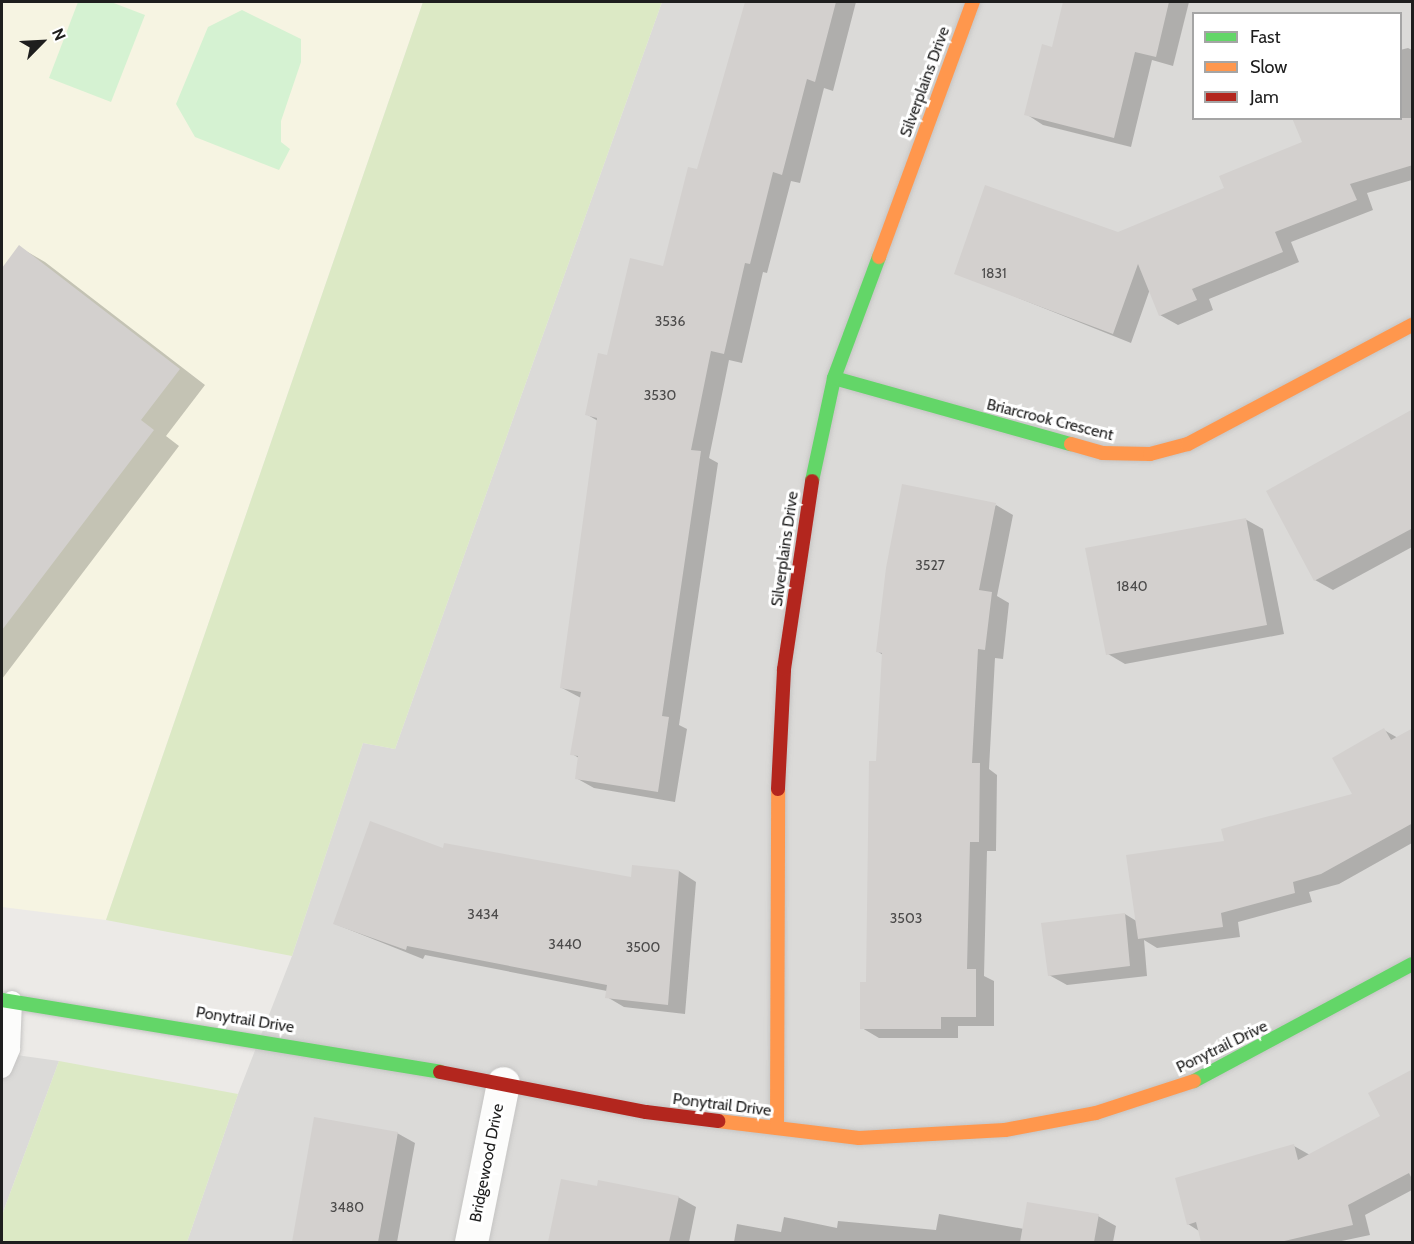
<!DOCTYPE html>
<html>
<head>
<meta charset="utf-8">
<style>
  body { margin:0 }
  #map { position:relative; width:1414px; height:1244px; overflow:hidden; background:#eceae7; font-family:Cabin,sans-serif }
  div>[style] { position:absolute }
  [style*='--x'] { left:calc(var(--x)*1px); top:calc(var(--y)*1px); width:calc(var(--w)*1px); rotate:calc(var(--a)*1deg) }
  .residential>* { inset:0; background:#dbdad8 }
  .education>* { inset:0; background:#f6f4e2 }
  .grass>* { inset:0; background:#dce9c5 }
  .park>* { inset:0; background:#d5f2d2 }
  .shadow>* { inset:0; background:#0003 }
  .building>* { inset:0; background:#d3d0ce }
  .roads { filter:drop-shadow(0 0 2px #c5c4c3) drop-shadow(0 0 2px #c5c4c3) }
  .lane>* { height:20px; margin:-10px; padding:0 10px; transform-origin:10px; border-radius:10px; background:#fcfcfb }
  .street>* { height:33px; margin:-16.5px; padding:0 16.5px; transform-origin:16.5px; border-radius:16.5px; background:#fcfcfb }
  .fast>* { height:14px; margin:-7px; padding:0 7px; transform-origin:7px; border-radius:7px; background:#63d668 }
  .slow>* { height:14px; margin:-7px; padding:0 7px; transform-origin:7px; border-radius:7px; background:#ff974d }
  .jam>* { height:14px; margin:-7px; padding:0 7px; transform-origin:7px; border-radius:7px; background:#b3261e }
  span { translate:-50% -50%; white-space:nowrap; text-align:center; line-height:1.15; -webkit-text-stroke:6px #fff; paint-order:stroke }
  .number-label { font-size:14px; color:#4b4a4a }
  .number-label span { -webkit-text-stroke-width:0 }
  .street-label { font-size:16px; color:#1e1e1e }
  .frame { position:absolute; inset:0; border:3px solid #1e1e1e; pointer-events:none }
  .legend { position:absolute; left:1192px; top:12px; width:210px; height:108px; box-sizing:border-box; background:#fff; border:2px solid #a5a5a5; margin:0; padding:8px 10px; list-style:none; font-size:18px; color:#1e1e1e }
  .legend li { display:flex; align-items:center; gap:12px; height:30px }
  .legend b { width:30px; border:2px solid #a5a5a5 }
  .north { position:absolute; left:12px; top:12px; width:60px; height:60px; -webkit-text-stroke:4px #fff; paint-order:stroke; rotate:66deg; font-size:16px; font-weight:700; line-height:24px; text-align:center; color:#1e1e1e }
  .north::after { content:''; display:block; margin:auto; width:21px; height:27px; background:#1e1e1e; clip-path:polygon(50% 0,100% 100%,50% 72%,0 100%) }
</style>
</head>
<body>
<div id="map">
  <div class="residential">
    <div style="clip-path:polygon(evenodd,662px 2px,1412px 2px,1412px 1242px,187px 1242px,238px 1094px,292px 956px,363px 743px,395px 749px,662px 2px,1194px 14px,1400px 14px,1400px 118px,1194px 118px,1194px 14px)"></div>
    <div style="clip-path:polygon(2px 1053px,59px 1061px,2px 1215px)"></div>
  </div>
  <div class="education">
    <div style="clip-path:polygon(2px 2px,423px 2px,106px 920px,2px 907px)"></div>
  </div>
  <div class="grass">
    <div style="clip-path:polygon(423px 2px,662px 2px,395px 749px,363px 743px,292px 956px,106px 920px)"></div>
    <div style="clip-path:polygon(59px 1061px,238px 1094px,187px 1242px,2px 1242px,2px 1215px)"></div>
  </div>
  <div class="park">
    <div style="clip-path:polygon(78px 2px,111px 2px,145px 15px,111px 102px,49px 78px)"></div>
    <div style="clip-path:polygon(242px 10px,301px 39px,301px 62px,281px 121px,281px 142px,290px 149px,279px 170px,195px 137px,176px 104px,208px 27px)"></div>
  </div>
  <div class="shadow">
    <div style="clip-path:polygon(746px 2px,856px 2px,833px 91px,824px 88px,800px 183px,791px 181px,767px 273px,763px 272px,742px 363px,729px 360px,709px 458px,718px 463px,679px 725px,687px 729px,675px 802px,594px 788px,576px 778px,579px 758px,572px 754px,581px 698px,562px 688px,598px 421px,586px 414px,608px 357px,664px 268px,698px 171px)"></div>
    <div style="clip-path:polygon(1065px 2px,1189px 2px,1173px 66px,1152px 60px,1131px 147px,1043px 125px,1026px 114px,1053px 49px)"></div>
    <div style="clip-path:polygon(1408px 48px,1412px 50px,1412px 180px,1367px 193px,1373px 210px,1291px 242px,1299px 262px,1209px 299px,1213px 310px,1178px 325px,1160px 315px,1150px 289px,1131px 343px,956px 273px,1118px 233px,1400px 118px,1400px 50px)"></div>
    <div style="clip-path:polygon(19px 247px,45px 262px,205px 385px,166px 436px,179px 446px,2px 679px,2px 270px)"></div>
    <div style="clip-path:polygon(1412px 411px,1412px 547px,1333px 590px,1315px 580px)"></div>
    <div style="clip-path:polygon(996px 505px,1013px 515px,997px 596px,1009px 603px,1003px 659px,995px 658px,989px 769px,997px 775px,996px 851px,987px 851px,984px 976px,994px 981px,994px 1026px,958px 1026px,958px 1038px,879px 1038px,862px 1028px,868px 984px,883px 655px,877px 651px)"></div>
    <div style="clip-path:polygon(1245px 519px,1263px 529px,1284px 634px,1125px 664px,1108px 654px)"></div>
    <div style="clip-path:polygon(1384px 730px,1398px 738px,1412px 730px,1412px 843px,1339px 884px,1309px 892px,1312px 902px,1238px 922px,1240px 937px,1157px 948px,1144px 940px,1147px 976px,1067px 985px,1049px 975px,1125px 914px,1138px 922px,1225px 842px,1354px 795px)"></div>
    <div style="clip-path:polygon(444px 850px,632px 879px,679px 871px,696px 882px,685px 1014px,624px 1007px,607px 997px,607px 991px,425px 955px,423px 959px,335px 924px)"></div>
    <div style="clip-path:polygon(1412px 1071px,1412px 1190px,1365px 1215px,1370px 1235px,1337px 1242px,1202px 1242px,1199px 1231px,1188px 1224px,1294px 1146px,1310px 1155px,1382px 1117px)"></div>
    <div style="clip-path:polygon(316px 1118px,397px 1133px,415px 1143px,397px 1242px,294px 1242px)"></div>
    <div style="clip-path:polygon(598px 1188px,678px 1197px,696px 1207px,689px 1242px,550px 1241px)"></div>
    <div style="clip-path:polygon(939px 1214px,1024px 1229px,1098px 1216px,1116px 1226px,1113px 1242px,734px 1242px,737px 1224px,781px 1232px,784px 1217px,837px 1228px,838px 1221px,936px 1230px)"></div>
  </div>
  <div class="building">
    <div style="clip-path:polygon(745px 2px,836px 2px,815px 82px,807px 79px,782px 175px,773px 172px,750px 264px,745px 263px,724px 354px,711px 351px,691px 450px,701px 451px,662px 716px,669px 717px,658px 792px,575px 779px,578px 756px,570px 755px,581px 692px,560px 688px,597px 418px,585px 415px,598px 353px,607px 355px,630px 258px,663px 266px,688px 167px,697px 169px)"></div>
    <div style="clip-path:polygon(1063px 2px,1169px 2px,1156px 57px,1135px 52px,1114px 138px,1024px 115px,1042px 44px,1052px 47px)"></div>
    <div style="clip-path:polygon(1292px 118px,1413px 118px,1413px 165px,1350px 184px,1357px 200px,1275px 232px,1283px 252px,1192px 289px,1197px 300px,1159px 316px,1138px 264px,1113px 334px,954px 274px,985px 185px,1118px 232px,1224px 188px,1219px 176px,1302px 142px)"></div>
    <div style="clip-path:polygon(19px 245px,180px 369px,141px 420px,154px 430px,2px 630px,2px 268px)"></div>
    <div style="clip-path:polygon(1413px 409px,1413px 528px,1314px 581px,1266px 491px)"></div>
    <div style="clip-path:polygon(902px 484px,996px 503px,979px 590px,992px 592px,985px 650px,978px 649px,972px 763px,980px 763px,979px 842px,970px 842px,967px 969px,976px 969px,976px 1017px,941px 1017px,941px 1029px,860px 1029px,860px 982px,866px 982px,869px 761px,876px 761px,882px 653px,876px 652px,886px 568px)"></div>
    <div style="clip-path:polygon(1246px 518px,1267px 625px,1106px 655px,1085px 548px)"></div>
    <div style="clip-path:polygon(1384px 728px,1391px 740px,1413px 728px,1413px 823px,1321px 874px,1293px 882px,1295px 893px,1221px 913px,1223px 927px,1138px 939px,1126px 855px,1224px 841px,1221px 829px,1352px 794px,1332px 758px)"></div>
    <div style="clip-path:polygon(370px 821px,443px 848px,444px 843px,631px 877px,632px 865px,679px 870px,668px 1005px,605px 998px,607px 985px,407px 946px,406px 950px,333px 924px)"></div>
    <div style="clip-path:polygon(1125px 913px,1130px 966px,1048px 976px,1041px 923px)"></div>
    <div style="clip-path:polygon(1413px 1069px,1413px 1181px,1409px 1173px,1348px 1205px,1353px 1225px,1280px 1242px,1201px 1242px,1196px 1222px,1187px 1225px,1175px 1178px,1294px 1144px,1298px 1160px,1380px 1116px,1368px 1093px)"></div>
    <div style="clip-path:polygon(314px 1117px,398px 1132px,378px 1242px,292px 1242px)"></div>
    <div style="clip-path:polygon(561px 1179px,597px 1186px,598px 1180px,679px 1196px,669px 1242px,548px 1242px)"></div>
    <div style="clip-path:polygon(1027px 1202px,1099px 1214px,1094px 1242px,1020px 1242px)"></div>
  </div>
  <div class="roads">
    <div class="lane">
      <div style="--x:2;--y:1068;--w:21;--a:-67"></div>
      <div style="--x:10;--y:1049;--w:48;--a:-87.6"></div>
    </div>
    <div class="street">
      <div style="--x:471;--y:1242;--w:162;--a:-78.6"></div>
    </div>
    <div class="fast">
      <div style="--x:834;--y:378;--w:246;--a:15.6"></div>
      <div style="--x:812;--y:481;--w:105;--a:-77.9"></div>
      <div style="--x:834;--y:378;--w:129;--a:-69.6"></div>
      <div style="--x:2;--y:1000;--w:444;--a:9.3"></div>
      <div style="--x:1194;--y:1081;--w:247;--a:-28.2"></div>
    </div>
    <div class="slow">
      <div style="--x:879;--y:257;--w:272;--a:-69.8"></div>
      <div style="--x:1071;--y:444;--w:32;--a:16"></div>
      <div style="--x:1102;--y:453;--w:48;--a:1.2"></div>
      <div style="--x:1150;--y:454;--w:39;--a:-15"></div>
      <div style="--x:1188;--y:444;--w:254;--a:-28"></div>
      <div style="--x:718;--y:1121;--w:142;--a:6.9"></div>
      <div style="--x:859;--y:1138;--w:146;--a:-3.1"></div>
      <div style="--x:1005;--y:1130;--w:93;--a:-10.6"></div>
      <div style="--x:1096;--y:1113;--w:103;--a:-18.1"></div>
      <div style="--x:777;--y:1128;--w:339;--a:-89.8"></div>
    </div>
    <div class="jam">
      <div style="--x:778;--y:789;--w:120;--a:-87.1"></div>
      <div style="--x:784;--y:669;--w:190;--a:-81.5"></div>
      <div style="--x:440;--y:1072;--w:210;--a:11"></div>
      <div style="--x:646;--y:1112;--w:73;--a:7.1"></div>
    </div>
  </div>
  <div class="number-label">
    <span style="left:994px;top:273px">1831</span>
    <span style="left:670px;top:321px">3536</span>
    <span style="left:660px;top:395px">3530</span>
    <span style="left:930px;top:565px">3527</span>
    <span style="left:1132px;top:586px">1840</span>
    <span style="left:483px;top:914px">3434</span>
    <span style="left:906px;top:918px">3503</span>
    <span style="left:565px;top:944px">3440</span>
    <span style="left:643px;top:947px">3500</span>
    <span style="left:347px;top:1207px">3480</span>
  </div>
  <div class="street-label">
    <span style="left:925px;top:82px;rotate:-70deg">Silverplains Drive</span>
    <span style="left:1050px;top:420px;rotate:14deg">Briarcrook Crescent</span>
    <span style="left:785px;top:549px;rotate:-82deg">Silverplains Drive</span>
    <span style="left:245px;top:1020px;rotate:9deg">Ponytrail Drive</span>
    <span style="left:1222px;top:1047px;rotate:-26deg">Ponytrail Drive</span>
    <span style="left:722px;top:1105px;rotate:7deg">Ponytrail Drive</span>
    <span style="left:487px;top:1163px;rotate:-79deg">Bridgewood Drive</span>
  </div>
  <div class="frame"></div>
  <ul class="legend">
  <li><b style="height:8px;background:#63d668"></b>Fast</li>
  <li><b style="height:8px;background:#ff974d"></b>Slow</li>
  <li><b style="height:8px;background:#b3261e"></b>Jam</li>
  </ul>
  <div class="north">N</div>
</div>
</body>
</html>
